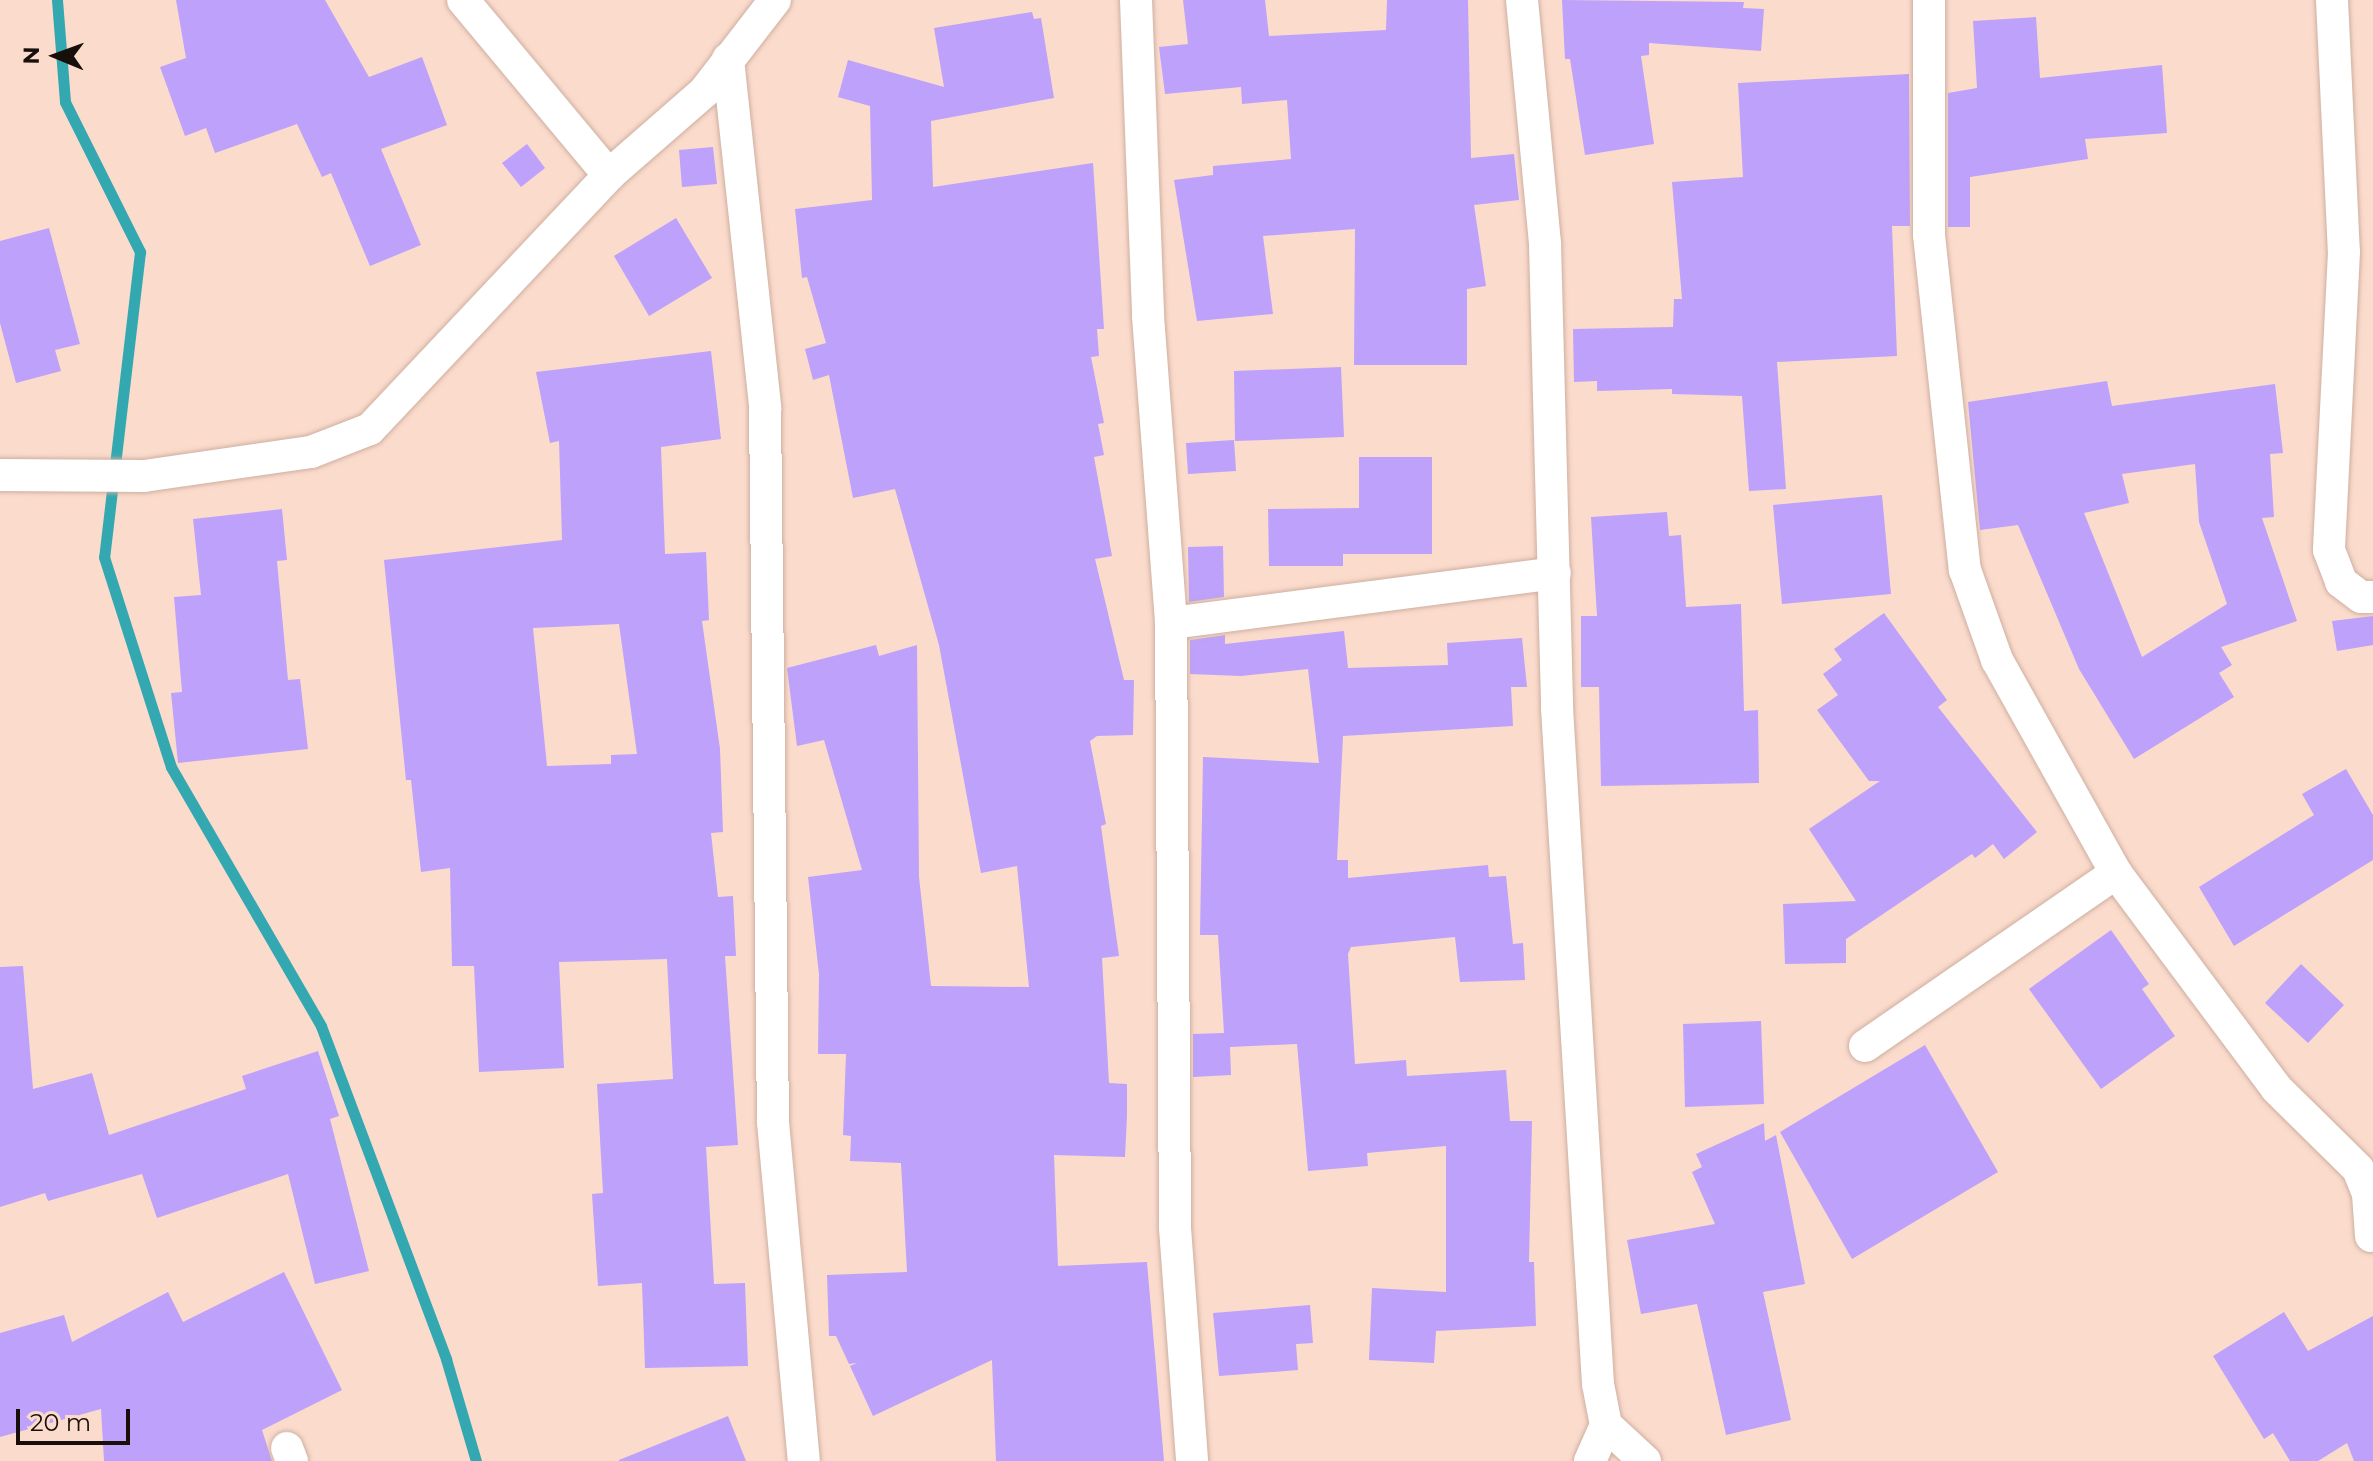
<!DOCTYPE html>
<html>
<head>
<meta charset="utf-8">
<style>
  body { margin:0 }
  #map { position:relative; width:2373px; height:1461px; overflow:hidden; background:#fbdbcc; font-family:Montserrat,sans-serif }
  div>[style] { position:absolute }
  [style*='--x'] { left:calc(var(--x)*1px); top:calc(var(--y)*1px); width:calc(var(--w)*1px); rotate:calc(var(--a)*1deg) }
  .stream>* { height:11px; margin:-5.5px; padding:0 5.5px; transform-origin:5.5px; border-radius:5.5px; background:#33a8b1 }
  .building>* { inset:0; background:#bda1fa }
  .roads { filter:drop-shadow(0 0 2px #cdafa1) drop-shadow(0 0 2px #cdafa1) }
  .minor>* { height:32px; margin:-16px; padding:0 16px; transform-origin:16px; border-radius:16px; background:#fff }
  span { translate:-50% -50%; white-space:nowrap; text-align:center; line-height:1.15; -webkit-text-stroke:6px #fbdbcc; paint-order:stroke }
  .north { position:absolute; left:16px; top:16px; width:80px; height:80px; -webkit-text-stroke:6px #fbdbcc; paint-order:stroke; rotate:271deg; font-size:22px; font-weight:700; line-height:32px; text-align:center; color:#190f0a }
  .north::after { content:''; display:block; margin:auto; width:28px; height:36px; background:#190f0a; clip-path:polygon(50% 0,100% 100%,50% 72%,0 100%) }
  .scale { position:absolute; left:16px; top:1409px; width:114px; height:36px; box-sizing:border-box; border:4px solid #190f0a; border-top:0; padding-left:10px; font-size:24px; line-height:28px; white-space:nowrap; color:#190f0a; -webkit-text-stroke:6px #fbdbcc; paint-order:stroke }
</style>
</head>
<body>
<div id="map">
  <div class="stream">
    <div style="--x:57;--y:0;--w:102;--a:85.5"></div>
    <div style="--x:65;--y:102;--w:168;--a:63.4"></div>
    <div style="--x:140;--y:252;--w:307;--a:96.7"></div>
    <div style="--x:104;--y:557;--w:220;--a:72.3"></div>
    <div style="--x:171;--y:767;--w:299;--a:59.9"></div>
    <div style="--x:321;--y:1026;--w:356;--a:69.4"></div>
    <div style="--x:446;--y:1359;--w:106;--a:73.6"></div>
  </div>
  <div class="building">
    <div style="clip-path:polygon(176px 0,325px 0,369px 77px,422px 57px,447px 125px,381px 149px,421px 245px,370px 266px,331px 173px,322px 177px,297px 124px,215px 153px,206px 128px,185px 136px,160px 67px,186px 58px)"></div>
    <div style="clip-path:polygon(1183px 0,1265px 0,1269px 36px,1386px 30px,1387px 0,1468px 0,1471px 158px,1514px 154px,1519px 200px,1474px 205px,1486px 286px,1467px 289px,1467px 365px,1354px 365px,1355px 229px,1263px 236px,1273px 314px,1197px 321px,1174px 180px,1213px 175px,1213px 166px,1291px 159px,1287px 100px,1242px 104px,1241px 87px,1165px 94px,1159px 47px,1188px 44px)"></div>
    <div style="clip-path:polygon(1562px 0,1744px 2px,1743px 8px,1764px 9px,1761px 51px,1649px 43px,1649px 55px,1641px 56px,1654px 144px,1585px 155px,1570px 59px,1565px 59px)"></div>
    <div style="clip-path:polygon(1032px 12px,1034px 19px,1041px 18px,1054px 98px,931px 121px,933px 187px,1093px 163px,1104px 329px,1097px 329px,1099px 356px,1091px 357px,1104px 423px,1098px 424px,1104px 455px,1094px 457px,1112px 556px,1095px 559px,1124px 680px,1134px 680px,1133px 735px,1097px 736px,1090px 741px,1106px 824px,1101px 826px,1119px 956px,1102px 958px,1109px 1083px,1127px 1084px,1127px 1116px,1125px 1157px,1054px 1155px,1058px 1266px,1147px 1262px,1164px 1461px,996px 1461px,992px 1360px,873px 1416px,850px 1366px,857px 1363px,849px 1364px,836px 1336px,829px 1336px,827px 1275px,907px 1272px,901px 1163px,850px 1161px,851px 1136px,843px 1135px,846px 1054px,818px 1054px,819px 974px,808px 877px,862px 870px,824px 740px,797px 746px,787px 668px,876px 645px,879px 656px,917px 645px,919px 877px,931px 986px,1029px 987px,1017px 866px,981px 873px,939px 645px,895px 489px,853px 498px,829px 375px,813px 380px,805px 349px,826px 343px,807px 277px,802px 278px,795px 209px,872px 200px,870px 106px,838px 97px,848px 60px,944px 87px,934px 28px)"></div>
    <div style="clip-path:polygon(2036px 17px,2040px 78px,2162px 65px,2167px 133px,2085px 139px,2088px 159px,1970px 177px,1970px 227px,1948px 227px,1948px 93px,1977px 88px,1973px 21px)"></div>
    <div style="clip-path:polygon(1909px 74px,1910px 226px,1892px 226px,1897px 356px,1777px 362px,1786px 489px,1749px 491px,1742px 396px,1672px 394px,1672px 389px,1597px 391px,1597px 381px,1574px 382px,1573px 329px,1673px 327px,1674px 299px,1682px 299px,1672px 182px,1743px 177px,1738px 83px)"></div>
    <div style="clip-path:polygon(527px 144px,545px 168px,521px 187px,502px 163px)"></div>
    <div style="clip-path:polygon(713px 147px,717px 184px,682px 187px,679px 150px)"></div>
    <div style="clip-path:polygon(676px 218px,712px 278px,649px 316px,614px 256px)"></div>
    <div style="clip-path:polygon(49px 228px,80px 344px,55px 350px,61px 371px,16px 383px,0 323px,0 241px)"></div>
    <div style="clip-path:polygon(evenodd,711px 351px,721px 439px,661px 447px,665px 554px,706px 552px,709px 620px,702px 621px,720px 749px,723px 832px,711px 833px,718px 897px,733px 896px,736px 956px,725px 956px,738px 1145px,706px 1147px,714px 1284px,745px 1283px,748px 1366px,645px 1368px,642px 1283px,598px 1286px,592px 1194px,603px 1193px,597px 1084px,673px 1079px,667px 959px,559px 962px,564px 1068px,479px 1072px,474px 966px,452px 966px,450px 868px,421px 872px,411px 780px,406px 780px,384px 560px,562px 540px,559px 441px,550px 443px,536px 372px,711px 351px,619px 624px,637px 754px,611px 755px,611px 764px,547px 766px,533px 628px,619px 624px)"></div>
    <div style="clip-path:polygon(1341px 367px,1344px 437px,1235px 441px,1234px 371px)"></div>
    <div style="clip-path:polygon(evenodd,2107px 381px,2112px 406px,2275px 384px,2283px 453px,2270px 454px,2274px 517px,2262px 518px,2297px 621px,2221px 647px,2232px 665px,2219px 673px,2234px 697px,2134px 759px,2079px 669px,2018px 525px,1980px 530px,1968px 402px,2107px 381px,2195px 464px,2199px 522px,2227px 604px,2142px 657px,2084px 513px,2129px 503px,2122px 474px,2195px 464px)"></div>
    <div style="clip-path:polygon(1234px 440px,1236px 471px,1188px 474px,1186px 443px)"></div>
    <div style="clip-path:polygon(1359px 457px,1432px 457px,1432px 554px,1343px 554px,1343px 566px,1269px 566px,1268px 509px,1359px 508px)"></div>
    <div style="clip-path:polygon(1882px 495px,1891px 594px,1782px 604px,1773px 505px)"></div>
    <div style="clip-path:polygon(282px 509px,287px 560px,277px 561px,288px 680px,300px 679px,308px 749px,178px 763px,171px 693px,182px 692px,174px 597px,201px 595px,193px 519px)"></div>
    <div style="clip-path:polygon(1667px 512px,1669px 536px,1681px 535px,1686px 607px,1741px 604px,1744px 711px,1758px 710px,1759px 783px,1601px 786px,1599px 687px,1581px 687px,1581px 616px,1597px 616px,1591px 517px)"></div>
    <div style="clip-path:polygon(1223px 546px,1224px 597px,1189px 602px,1188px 547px)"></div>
    <div style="clip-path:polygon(1884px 613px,1947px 700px,1938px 707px,2037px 832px,2004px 859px,1993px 844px,1975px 858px,1972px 854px,1846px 939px,1846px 963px,1785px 964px,1783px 904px,1856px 901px,1809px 829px,1880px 781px,1869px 781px,1817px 710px,1838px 695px,1823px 674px,1842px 660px,1834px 649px)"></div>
    <div style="clip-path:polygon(2373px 616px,2373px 645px,2337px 651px,2332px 621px)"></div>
    <div style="clip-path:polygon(1344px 631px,1348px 668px,1448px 665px,1447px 643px,1522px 638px,1527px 687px,1511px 687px,1513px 726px,1343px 736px,1337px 860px,1348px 860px,1348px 878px,1488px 865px,1489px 877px,1506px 876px,1513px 944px,1523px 943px,1525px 980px,1460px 982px,1455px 937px,1351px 947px,1348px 954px,1355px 1064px,1406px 1060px,1407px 1076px,1506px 1070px,1510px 1121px,1532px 1121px,1529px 1262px,1534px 1262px,1536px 1326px,1436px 1331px,1434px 1363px,1369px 1360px,1372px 1288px,1446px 1292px,1446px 1146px,1367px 1153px,1368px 1166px,1308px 1171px,1297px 1044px,1230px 1047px,1231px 1075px,1193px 1077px,1193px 1034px,1224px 1033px,1218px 935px,1200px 935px,1203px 757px,1319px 763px,1308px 669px,1241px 676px,1190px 674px,1190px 640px,1225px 635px,1225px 644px)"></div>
    <div style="clip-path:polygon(2346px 769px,2373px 815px,2373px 860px,2234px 946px,2199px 887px,2314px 815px,2302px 794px)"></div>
    <div style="clip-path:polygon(2111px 930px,2149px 984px,2142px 989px,2175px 1036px,2101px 1089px,2029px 989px)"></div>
    <div style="clip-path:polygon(2301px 964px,2344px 1005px,2308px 1043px,2265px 1003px)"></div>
    <div style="clip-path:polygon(23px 966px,33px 1089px,92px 1073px,109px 1135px,246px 1089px,242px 1076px,318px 1051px,339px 1116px,330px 1119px,369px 1271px,315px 1284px,288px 1174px,157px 1218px,142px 1174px,48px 1201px,45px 1193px,0 1207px,0 967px)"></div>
    <div style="clip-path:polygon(1761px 1021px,1764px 1104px,1685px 1107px,1683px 1024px)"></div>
    <div style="clip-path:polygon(1925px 1045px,1998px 1172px,1852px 1259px,1780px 1132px)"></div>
    <div style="clip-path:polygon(1764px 1123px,1765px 1141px,1776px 1135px,1805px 1284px,1763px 1292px,1791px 1420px,1726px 1435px,1697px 1304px,1641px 1314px,1627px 1240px,1715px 1224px,1692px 1172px,1702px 1167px,1696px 1154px)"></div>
    <div style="clip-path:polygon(284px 1272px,342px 1390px,262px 1430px,272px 1461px,104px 1461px,101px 1409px,0 1437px,0 1333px,64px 1315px,72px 1342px,168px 1292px,183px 1322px)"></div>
    <div style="clip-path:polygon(1310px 1305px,1313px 1343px,1296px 1344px,1298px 1370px,1219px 1376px,1213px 1313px)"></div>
    <div style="clip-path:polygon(2284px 1312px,2308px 1351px,2373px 1316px,2373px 1461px,2354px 1461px,2347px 1443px,2318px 1461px,2290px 1461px,2273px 1433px,2264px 1439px,2213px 1356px)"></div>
    <div style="clip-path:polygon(728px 1416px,746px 1461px,619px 1461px,619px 1460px)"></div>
  </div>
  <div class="roads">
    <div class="minor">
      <div style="--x:463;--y:0;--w:228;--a:50.2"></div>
      <div style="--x:1136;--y:0;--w:316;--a:87.8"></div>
      <div style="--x:1148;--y:316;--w:308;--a:85.7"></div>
      <div style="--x:1171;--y:623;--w:605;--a:89.62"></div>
      <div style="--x:1175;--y:1228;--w:234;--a:85.8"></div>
      <div style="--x:1522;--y:0;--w:245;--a:84.6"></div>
      <div style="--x:1545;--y:244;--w:464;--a:88.5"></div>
      <div style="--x:1557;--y:708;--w:677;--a:86.53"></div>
      <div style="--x:1598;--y:1384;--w:42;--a:79"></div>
      <div style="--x:1606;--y:1425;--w:53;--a:42.7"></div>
      <div style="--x:1929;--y:0;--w:235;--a:90"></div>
      <div style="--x:1929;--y:235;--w:337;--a:83.9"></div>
      <div style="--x:1965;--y:570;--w:96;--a:70.4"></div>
      <div style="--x:1997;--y:660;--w:244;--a:60.8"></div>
      <div style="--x:2116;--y:873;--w:268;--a:53.3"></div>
      <div style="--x:2276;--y:1088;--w:115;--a:44.6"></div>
      <div style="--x:2358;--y:1169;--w:27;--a:68"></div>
      <div style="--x:2368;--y:1194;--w:42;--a:85.9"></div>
      <div style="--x:2332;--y:0;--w:252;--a:87.3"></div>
      <div style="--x:2344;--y:252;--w:298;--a:92.9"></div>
      <div style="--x:2329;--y:550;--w:34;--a:69"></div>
      <div style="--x:2341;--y:582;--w:25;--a:37"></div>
      <div style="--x:2361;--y:597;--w:12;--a:0"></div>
      <div style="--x:728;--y:59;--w:351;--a:83.9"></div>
      <div style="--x:765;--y:408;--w:714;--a:89.36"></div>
      <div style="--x:773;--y:1122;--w:340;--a:84.8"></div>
      <div style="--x:0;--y:475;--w:144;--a:0.4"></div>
      <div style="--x:144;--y:476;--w:169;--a:-8.2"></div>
      <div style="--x:311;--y:452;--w:63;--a:-21.3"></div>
      <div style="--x:370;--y:429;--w:349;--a:-46.7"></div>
      <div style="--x:609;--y:175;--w:126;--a:-41.1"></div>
      <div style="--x:704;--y:92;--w:116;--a:-52.3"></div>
      <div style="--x:1171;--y:623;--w:387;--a:-7.4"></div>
      <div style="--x:1865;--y:1046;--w:305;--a:-34.6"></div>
      <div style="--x:287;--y:1448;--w:14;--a:69"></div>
      <div style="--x:1590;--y:1461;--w:39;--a:-66"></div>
    </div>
  </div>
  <div class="north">N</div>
  <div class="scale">20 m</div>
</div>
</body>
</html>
